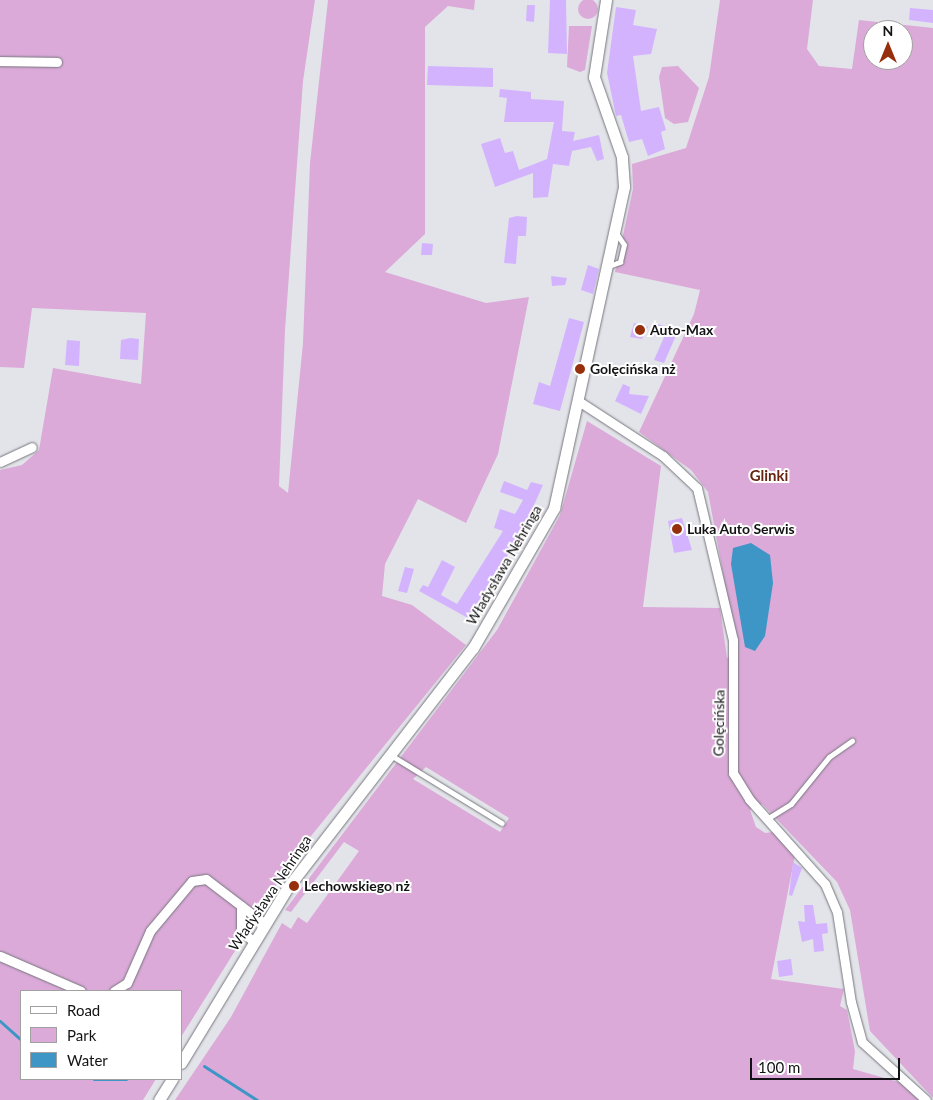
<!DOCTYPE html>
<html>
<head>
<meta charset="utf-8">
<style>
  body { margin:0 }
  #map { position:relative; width:933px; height:1100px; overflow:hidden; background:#e3e4ea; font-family:Lato,sans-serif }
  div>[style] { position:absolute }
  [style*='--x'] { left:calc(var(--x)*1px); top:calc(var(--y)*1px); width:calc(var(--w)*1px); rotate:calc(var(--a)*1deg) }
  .green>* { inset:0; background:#dbaad9 }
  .round { border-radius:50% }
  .water>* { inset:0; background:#3d96c5 }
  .stream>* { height:3px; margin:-1.5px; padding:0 1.5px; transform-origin:1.5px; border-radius:1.5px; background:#3d96c5 }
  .building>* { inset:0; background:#d4b3fe }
  .roads { filter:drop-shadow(0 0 1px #76767c) drop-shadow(0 0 1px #76767c) }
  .service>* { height:4.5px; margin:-2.25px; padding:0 2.25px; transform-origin:2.25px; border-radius:2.25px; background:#fff }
  .minor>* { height:9px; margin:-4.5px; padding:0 4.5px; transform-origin:4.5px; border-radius:4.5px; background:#fff }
  .tertiary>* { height:11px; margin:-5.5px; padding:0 5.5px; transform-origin:5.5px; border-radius:5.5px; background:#fff }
  .dots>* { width:14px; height:14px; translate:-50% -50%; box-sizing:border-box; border:2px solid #fff; border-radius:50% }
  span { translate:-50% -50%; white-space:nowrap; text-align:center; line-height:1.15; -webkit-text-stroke:4px #fff; paint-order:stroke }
  .poi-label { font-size:14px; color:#131315; font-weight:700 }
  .left { translate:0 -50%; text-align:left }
  .street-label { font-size:14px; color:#131315 }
  .neighbourhood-label { font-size:15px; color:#662410; font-weight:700 }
  .legend { position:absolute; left:20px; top:990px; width:162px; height:90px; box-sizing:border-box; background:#fff; border:1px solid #a1a1a1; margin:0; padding:6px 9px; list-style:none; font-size:15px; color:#131315 }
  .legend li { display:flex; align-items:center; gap:10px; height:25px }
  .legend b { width:25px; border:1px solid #a1a1a1 }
  .north { position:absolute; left:863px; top:20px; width:50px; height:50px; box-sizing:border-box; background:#fff; border:1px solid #a1a1a1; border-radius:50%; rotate:0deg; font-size:14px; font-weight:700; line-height:20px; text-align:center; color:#131315 }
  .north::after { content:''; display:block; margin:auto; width:18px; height:22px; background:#952f0c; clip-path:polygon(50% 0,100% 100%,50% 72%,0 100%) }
  .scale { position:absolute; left:750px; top:1058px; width:150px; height:22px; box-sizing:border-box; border:2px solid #131315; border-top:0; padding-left:6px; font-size:15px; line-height:18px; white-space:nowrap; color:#131315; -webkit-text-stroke:4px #fff; paint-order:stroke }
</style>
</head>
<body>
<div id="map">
  <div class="green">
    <div class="round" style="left:578px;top:-1px;width:20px;height:20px"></div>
    <div style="clip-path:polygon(0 0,315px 0,303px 81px,285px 330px,279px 486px,288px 493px,303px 343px,310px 163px,328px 0,475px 0,474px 10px,448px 6px,425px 27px,425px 234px,385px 272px,486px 303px,529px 297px,498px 454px,466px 523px,418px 499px,385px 564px,382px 596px,412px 605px,466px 645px,294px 857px,181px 1037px,181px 991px,21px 991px,21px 1079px,156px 1079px,143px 1100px,0 1100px,0 470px,22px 465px,39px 450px,53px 368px,141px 384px,146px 313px,32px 308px,24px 368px,0 367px)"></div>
    <div style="clip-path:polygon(evenodd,720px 0,813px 0,807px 49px,819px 66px,852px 69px,859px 20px,933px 28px,933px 1098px,870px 1031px,850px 910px,837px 882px,762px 804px,750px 810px,756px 827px,765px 833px,773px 832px,795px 855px,771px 979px,844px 989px,840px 1006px,847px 1010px,855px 1051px,853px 1069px,902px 1083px,920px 1100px,175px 1100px,231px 1017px,282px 923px,291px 929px,298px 917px,307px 923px,359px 851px,344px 842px,291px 912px,285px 910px,497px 630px,560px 515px,587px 421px,661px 466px,643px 607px,720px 608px,727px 658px,738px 655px,708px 492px,691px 470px,639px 432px,694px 314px,700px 290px,615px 272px,633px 189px,632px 164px,686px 148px,709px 77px,720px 0,873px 30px,903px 30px,903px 60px,873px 60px,873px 30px,720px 0,426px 767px,509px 818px,500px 832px,413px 779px,426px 767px)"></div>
    <div style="clip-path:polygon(569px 26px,592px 26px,585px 70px,580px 72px,567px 67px)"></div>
    <div style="clip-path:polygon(678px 66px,699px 88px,688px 122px,674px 124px,665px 118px,659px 77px,662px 67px)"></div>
  </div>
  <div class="water">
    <div style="clip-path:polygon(751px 543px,770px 555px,773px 583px,765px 636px,755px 651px,745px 647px,731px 564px,733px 548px)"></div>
  </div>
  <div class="stream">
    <div style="--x:0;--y:1021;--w:28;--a:42"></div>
    <div style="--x:204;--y:1066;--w:63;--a:32.7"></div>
    <div style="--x:94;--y:1079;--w:32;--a:0"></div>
  </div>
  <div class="building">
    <div style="clip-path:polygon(550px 0,566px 0,567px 54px,548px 53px)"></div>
    <div style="clip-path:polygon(527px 5px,535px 5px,534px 22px,526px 21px)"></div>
    <div style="clip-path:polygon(616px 7px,636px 10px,633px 25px,657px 29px,651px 54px,633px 56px,641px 111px,659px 107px,666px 130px,661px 132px,665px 149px,648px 156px,642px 139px,629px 142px,621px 115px,616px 116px,607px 73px)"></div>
    <div style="clip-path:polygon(910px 8px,933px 10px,933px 23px,909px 20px)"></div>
    <div style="clip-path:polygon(428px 66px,493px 68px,493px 87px,427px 85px)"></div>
    <div style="clip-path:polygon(500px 89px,531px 92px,531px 99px,564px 101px,562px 131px,575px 132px,573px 141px,599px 135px,604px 159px,597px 161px,591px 147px,572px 151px,569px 166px,553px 164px,548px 197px,533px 198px,533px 173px,495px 187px,481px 144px,500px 138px,505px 153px,513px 151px,519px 170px,547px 159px,554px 122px,504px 122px,507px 98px,499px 97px)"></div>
    <div style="clip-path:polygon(517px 216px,527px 217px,526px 236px,518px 236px,516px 264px,504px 263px,509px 218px)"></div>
    <div style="clip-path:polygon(422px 243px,433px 244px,432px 255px,421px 255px)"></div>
    <div style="clip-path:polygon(588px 265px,599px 269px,593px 294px,581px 290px)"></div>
    <div style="clip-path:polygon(551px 276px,567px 278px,565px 285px,552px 286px)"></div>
    <div style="clip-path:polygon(569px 318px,584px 322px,560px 411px,533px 404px,539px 382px,550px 386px)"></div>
    <div style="clip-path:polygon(634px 323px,648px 327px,642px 339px,630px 337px)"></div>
    <div style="clip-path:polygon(655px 323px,678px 331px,664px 363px,654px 360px,664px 337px,652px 333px)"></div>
    <div style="clip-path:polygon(130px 338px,139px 339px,138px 360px,120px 359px,121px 340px)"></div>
    <div style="clip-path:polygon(67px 340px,80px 341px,79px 366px,65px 365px)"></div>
    <div style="clip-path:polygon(623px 384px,630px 387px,629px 394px,649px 396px,641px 414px,615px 401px)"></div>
    <div style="clip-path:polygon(504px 481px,527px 490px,531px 482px,543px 485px,521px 534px,468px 618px,419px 591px,423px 585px,428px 587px,442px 560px,455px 567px,441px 595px,457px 604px,503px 531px,494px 528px,500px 509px,515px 514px,523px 500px,500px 492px)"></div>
    <div style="clip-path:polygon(682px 518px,692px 550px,674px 553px,668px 521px)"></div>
    <div style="clip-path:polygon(405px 567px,414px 569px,407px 593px,398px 591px)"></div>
    <div style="clip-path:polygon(793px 862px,802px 868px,792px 896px,789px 895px)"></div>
    <div style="clip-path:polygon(804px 905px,813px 905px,816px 924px,827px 923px,828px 933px,822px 934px,824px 951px,814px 952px,813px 939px,802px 942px,798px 921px,805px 922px)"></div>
    <div style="clip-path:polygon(791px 959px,793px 975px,779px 977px,777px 961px)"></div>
  </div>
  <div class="roads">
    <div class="service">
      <div style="--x:609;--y:266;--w:12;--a:-20"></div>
      <div style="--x:620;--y:262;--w:17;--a:-77"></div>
      <div style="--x:624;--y:245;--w:14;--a:-124"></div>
      <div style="--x:391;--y:755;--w:130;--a:31.5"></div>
      <div style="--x:767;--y:819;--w:28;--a:-32"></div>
      <div style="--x:791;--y:804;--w:60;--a:-51"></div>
      <div style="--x:829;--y:757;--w:28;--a:-35"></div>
    </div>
    <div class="minor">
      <div style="--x:0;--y:61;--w:57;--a:1"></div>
      <div style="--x:580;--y:402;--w:99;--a:33"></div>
      <div style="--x:663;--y:456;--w:47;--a:43.3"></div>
      <div style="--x:697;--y:488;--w:156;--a:76.7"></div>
      <div style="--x:733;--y:640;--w:133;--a:90"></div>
      <div style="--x:733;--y:773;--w:31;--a:58"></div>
      <div style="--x:749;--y:799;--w:114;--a:48.2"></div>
      <div style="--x:825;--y:884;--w:30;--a:67"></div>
      <div style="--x:837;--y:912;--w:91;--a:81.2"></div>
      <div style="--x:851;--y:1002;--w:41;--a:74.6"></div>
      <div style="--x:862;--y:1042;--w:86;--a:42.2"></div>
      <div style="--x:0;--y:462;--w:35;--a:-25"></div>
      <div style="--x:241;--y:906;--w:25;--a:90"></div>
      <div style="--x:241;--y:931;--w:17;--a:40"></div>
      <div style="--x:0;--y:956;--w:88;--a:23.4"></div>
      <div style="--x:114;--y:991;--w:15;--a:-32"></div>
      <div style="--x:127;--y:983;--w:57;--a:-66.1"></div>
      <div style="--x:150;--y:931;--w:65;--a:-50"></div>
      <div style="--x:192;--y:881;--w:14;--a:-8"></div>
      <div style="--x:206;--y:879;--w:74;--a:37.3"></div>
    </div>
    <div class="tertiary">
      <div style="--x:181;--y:1063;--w:206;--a:-58.7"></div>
      <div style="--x:288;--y:887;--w:302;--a:-52.3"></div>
      <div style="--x:473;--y:648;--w:162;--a:-59.9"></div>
      <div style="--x:554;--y:508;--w:329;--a:-77.7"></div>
      <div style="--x:624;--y:187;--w:30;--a:-94"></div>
      <div style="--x:622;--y:157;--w:85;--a:-109.3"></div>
      <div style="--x:594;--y:77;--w:78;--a:-81.1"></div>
      <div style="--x:159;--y:1100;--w:25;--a:-58"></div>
    </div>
  </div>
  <div class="dots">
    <div style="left:640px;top:330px;background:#952f0c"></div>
    <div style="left:580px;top:369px;background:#952f0c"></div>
    <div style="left:677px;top:529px;background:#952f0c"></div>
    <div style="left:294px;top:886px;background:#952f0c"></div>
  </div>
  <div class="poi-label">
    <span class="left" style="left:650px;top:330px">Auto-Max</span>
    <span class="left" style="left:590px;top:369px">Golęcińska nż</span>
    <span class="left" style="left:687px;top:529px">Luka Auto Serwis</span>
    <span class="left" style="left:304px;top:886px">Lechowskiego nż</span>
  </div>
  <div class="street-label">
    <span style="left:504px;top:565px;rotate:-60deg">Władysława Nehringa</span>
    <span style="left:719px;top:723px;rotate:-89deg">Golęcińska</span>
    <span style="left:270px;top:893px;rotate:-56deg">Władysława Nehringa</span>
  </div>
  <div class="neighbourhood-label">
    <span style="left:769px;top:476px">Glinki</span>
  </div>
  <ul class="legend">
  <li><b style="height:6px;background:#fff"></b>Road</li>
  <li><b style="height:14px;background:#dbaad9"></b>Park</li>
  <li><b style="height:14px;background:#3d96c5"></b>Water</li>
  </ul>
  <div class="north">N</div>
  <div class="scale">100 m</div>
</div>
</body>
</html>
